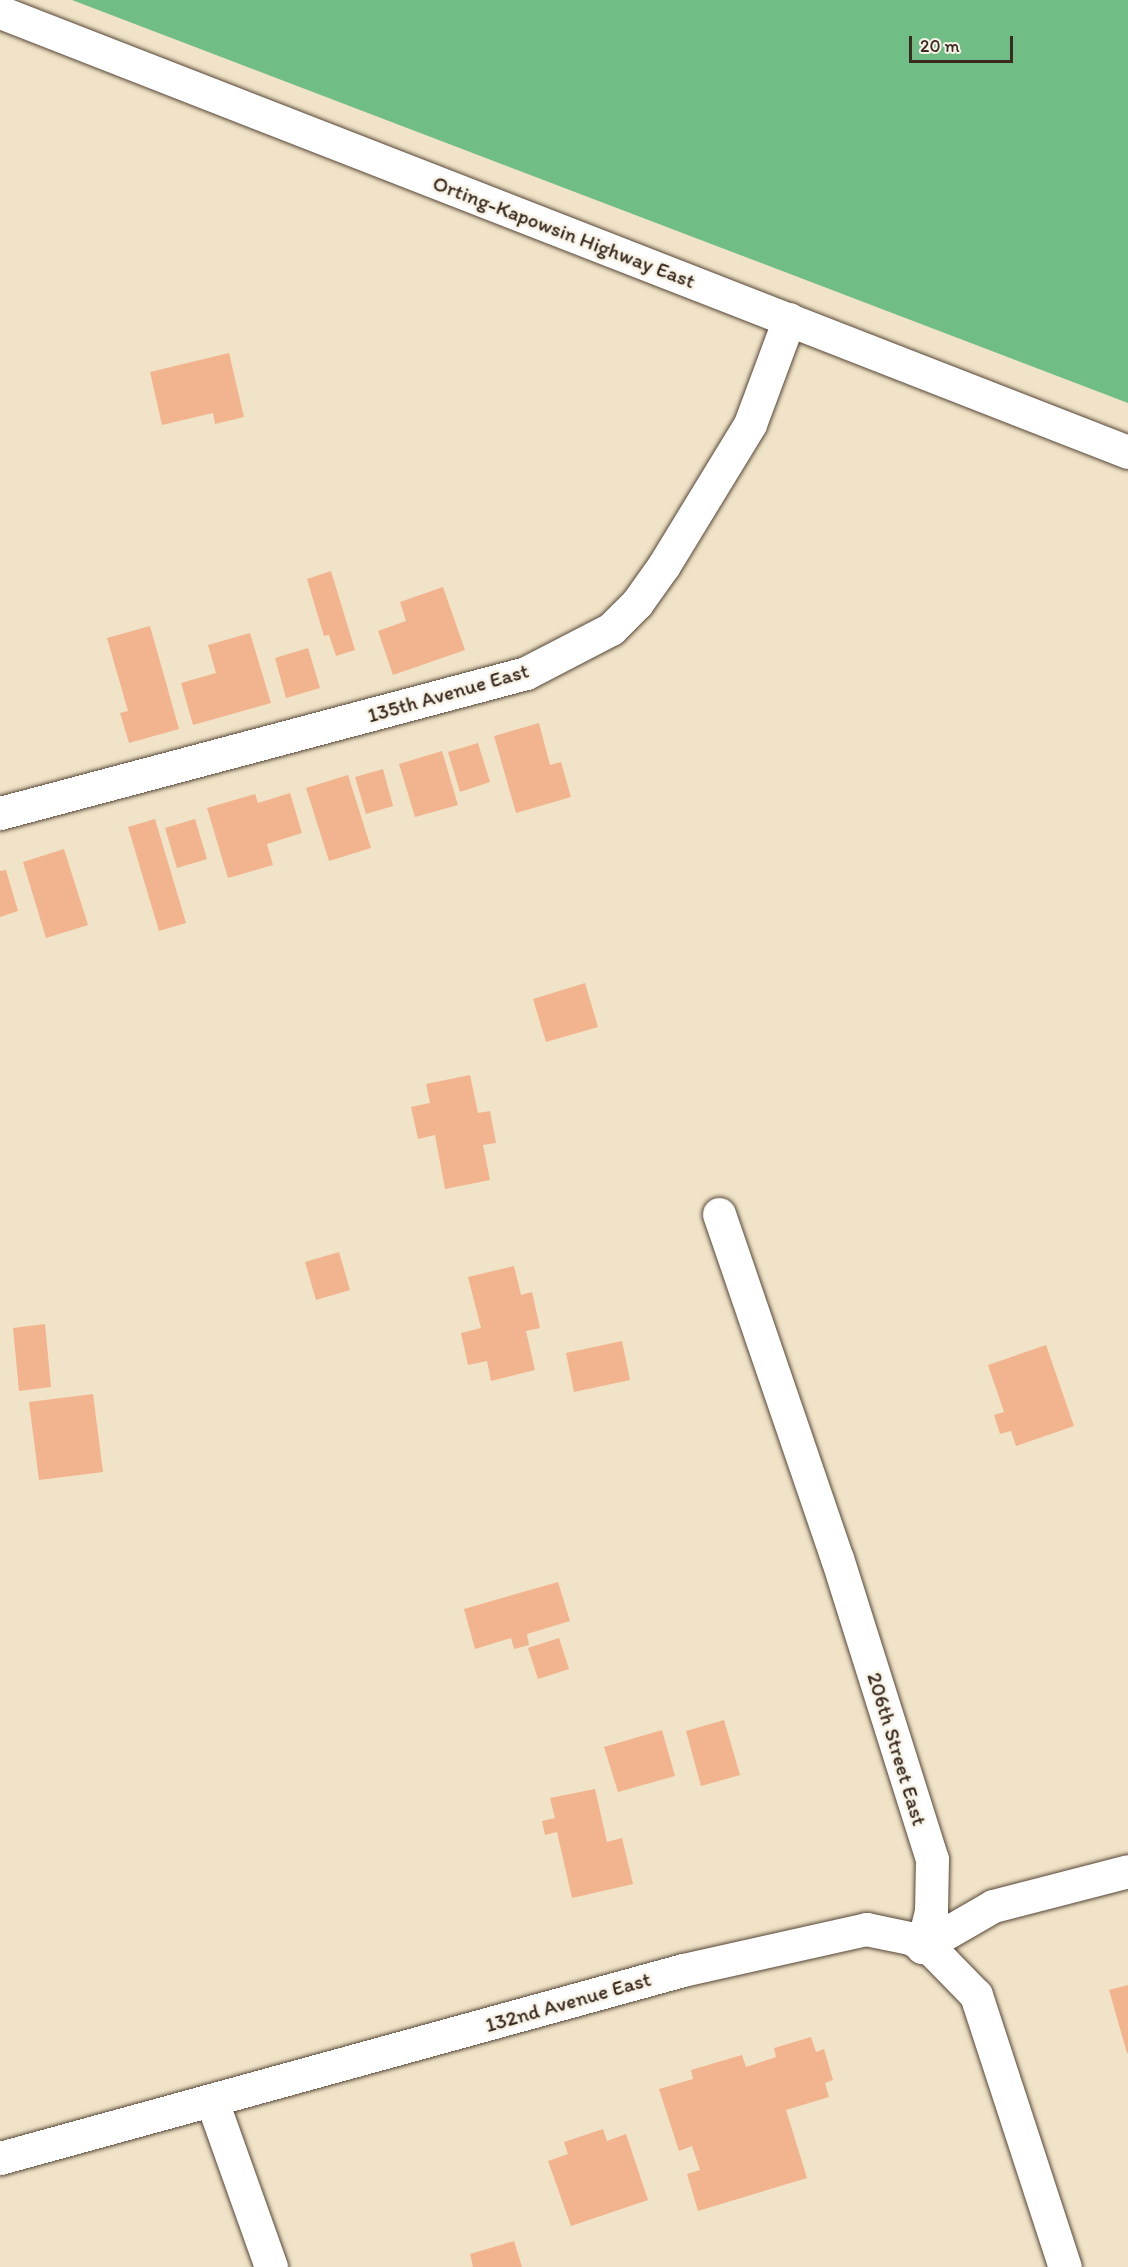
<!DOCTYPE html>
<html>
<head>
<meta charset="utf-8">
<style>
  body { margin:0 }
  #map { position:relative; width:1128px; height:2267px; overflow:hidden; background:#f0e3c7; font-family:Itim,sans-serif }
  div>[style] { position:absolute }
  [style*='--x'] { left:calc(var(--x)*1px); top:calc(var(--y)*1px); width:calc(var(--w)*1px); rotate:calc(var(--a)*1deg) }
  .forest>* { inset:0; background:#70bd86 }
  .building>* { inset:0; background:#f2b48f }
  .roads { filter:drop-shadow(0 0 2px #564637) drop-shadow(0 0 2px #564637) }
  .minor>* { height:33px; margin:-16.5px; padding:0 16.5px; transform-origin:16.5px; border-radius:16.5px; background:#fff }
  .major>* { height:33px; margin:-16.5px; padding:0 16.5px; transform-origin:16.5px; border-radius:16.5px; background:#fff }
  span { translate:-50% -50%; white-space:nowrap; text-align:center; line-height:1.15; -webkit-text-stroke:5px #f7f3e8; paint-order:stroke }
  .street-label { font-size:21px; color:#3b2a1e }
  .scale { position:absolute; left:909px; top:36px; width:104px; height:27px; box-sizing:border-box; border:3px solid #3b2a1e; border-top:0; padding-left:8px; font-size:18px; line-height:21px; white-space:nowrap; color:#3b2a1e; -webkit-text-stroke:4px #f7f3e8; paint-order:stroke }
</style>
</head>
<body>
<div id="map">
  <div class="forest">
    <div style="clip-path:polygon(72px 0,1128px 0,1128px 403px)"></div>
  </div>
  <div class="building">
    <div style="clip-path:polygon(229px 353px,244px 417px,215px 424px,213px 413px,162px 425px,150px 372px)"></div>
    <div style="clip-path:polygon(331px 571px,355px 650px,336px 656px,329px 635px,324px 636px,307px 579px)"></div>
    <div style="clip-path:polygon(443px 587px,465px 650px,393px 675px,378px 631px,406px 621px,400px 602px)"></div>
    <div style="clip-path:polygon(150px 626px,179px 729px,129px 743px,120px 713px,128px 711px,107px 638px)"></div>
    <div style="clip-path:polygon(250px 633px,271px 703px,193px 725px,181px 683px,216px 673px,208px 645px)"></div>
    <div style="clip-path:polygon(308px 648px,320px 688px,286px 698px,275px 658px)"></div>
    <div style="clip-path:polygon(539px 723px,550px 765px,561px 762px,571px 797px,516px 813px,494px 736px)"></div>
    <div style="clip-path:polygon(478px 743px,490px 782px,460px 792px,448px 752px)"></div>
    <div style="clip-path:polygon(442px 751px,458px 805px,415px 817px,399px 764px)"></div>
    <div style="clip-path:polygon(383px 769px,393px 806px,366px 814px,355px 777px)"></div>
    <div style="clip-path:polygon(348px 775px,371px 848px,329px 861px,306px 788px)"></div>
    <div style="clip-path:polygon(290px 793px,302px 833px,267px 844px,273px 865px,228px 878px,207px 808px,255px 794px,258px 803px)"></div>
    <div style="clip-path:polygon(155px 819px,186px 923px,159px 931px,128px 827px)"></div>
    <div style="clip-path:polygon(195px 819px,207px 859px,177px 868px,165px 828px)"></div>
    <div style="clip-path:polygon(64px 849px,88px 925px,46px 938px,23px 862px)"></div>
    <div style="clip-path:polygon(6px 870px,18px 911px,0 917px,0 871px)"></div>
    <div style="clip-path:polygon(585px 983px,598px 1027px,546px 1042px,533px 999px)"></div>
    <div style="clip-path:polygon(470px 1075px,478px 1113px,490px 1111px,496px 1143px,483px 1145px,490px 1180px,445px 1189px,435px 1135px,418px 1139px,411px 1107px,430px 1103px,426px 1084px)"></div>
    <div style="clip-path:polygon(339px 1252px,350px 1290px,316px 1300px,305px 1262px)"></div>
    <div style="clip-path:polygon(514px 1266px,521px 1295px,532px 1292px,540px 1328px,526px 1331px,535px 1370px,491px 1381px,487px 1361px,468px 1365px,461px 1333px,481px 1328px,468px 1277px)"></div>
    <div style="clip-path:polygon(45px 1324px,51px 1387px,19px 1391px,13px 1328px)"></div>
    <div style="clip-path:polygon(622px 1341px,630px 1380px,574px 1392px,566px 1353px)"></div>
    <div style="clip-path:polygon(1046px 1345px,1074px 1426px,1016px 1446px,1011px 1431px,1000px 1434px,994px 1415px,1004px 1412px,988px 1365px)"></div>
    <div style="clip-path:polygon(93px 1394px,103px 1472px,39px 1480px,29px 1402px)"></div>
    <div style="clip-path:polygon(558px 1582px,570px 1621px,527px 1634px,529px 1645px,514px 1649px,511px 1638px,475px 1649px,464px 1609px)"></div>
    <div style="clip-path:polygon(559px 1638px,569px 1669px,538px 1679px,528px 1648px)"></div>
    <div style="clip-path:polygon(724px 1720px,740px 1775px,701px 1786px,686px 1731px)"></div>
    <div style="clip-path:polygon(662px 1730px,675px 1776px,618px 1792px,604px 1747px)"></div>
    <div style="clip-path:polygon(595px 1789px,607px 1842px,622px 1838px,633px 1884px,572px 1898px,557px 1832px,545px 1835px,542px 1821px,555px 1818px,550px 1798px)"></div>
    <div style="clip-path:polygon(1128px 1985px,1128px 2053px,1127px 2053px,1109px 1990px)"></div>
    <div style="clip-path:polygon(811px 2037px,816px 2052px,824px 2049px,833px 2080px,825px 2083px,829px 2097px,786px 2110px,807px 2178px,698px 2211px,687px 2174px,700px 2170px,692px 2146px,679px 2151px,659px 2089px,693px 2079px,691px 2070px,742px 2055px,746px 2067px,776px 2057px,774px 2048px)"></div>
    <div style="clip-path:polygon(603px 2129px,607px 2141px,626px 2134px,648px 2200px,571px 2226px,548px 2161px,568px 2154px,564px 2142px)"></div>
    <div style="clip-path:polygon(514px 2241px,522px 2267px,473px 2267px,470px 2254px)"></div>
  </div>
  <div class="roads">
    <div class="minor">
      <div style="--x:0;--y:813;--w:544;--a:-14.9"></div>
      <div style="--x:526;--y:673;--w:96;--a:-27.4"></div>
      <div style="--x:611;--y:629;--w:37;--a:-45"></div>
      <div style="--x:637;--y:603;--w:47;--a:-54.6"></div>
      <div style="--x:664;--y:565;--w:165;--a:-58.6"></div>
      <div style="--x:750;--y:424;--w:112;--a:-69.6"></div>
      <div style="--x:719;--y:1214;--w:364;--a:71.1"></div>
      <div style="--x:837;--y:1558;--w:316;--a:72.5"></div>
      <div style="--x:932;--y:1859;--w:52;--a:91.1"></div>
      <div style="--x:931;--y:1911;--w:37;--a:104"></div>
      <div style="--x:922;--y:1947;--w:82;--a:-30"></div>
      <div style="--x:993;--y:1906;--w:139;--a:-14.5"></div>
      <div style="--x:212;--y:2101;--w:176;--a:70.4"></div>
      <div style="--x:0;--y:2158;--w:708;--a:-15.39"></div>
      <div style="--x:683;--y:1970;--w:188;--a:-12.6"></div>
      <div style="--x:866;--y:1929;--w:45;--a:11.6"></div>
      <div style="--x:910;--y:1938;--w:28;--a:30"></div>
      <div style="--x:934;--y:1952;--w:60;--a:45.7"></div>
      <div style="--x:976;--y:1995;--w:286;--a:71.9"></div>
    </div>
    <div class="major">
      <div style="--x:0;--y:12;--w:1211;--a:21.31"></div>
    </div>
  </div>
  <div class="street-label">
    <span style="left:564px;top:232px;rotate:21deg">Orting-Kapowsin Highway East</span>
    <span style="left:448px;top:693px;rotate:-16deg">135th Avenue East</span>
    <span style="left:897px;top:1749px;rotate:73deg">206th Street East</span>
    <span style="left:568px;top:2002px;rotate:-16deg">132nd Avenue East</span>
  </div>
  <div class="scale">20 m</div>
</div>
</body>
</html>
